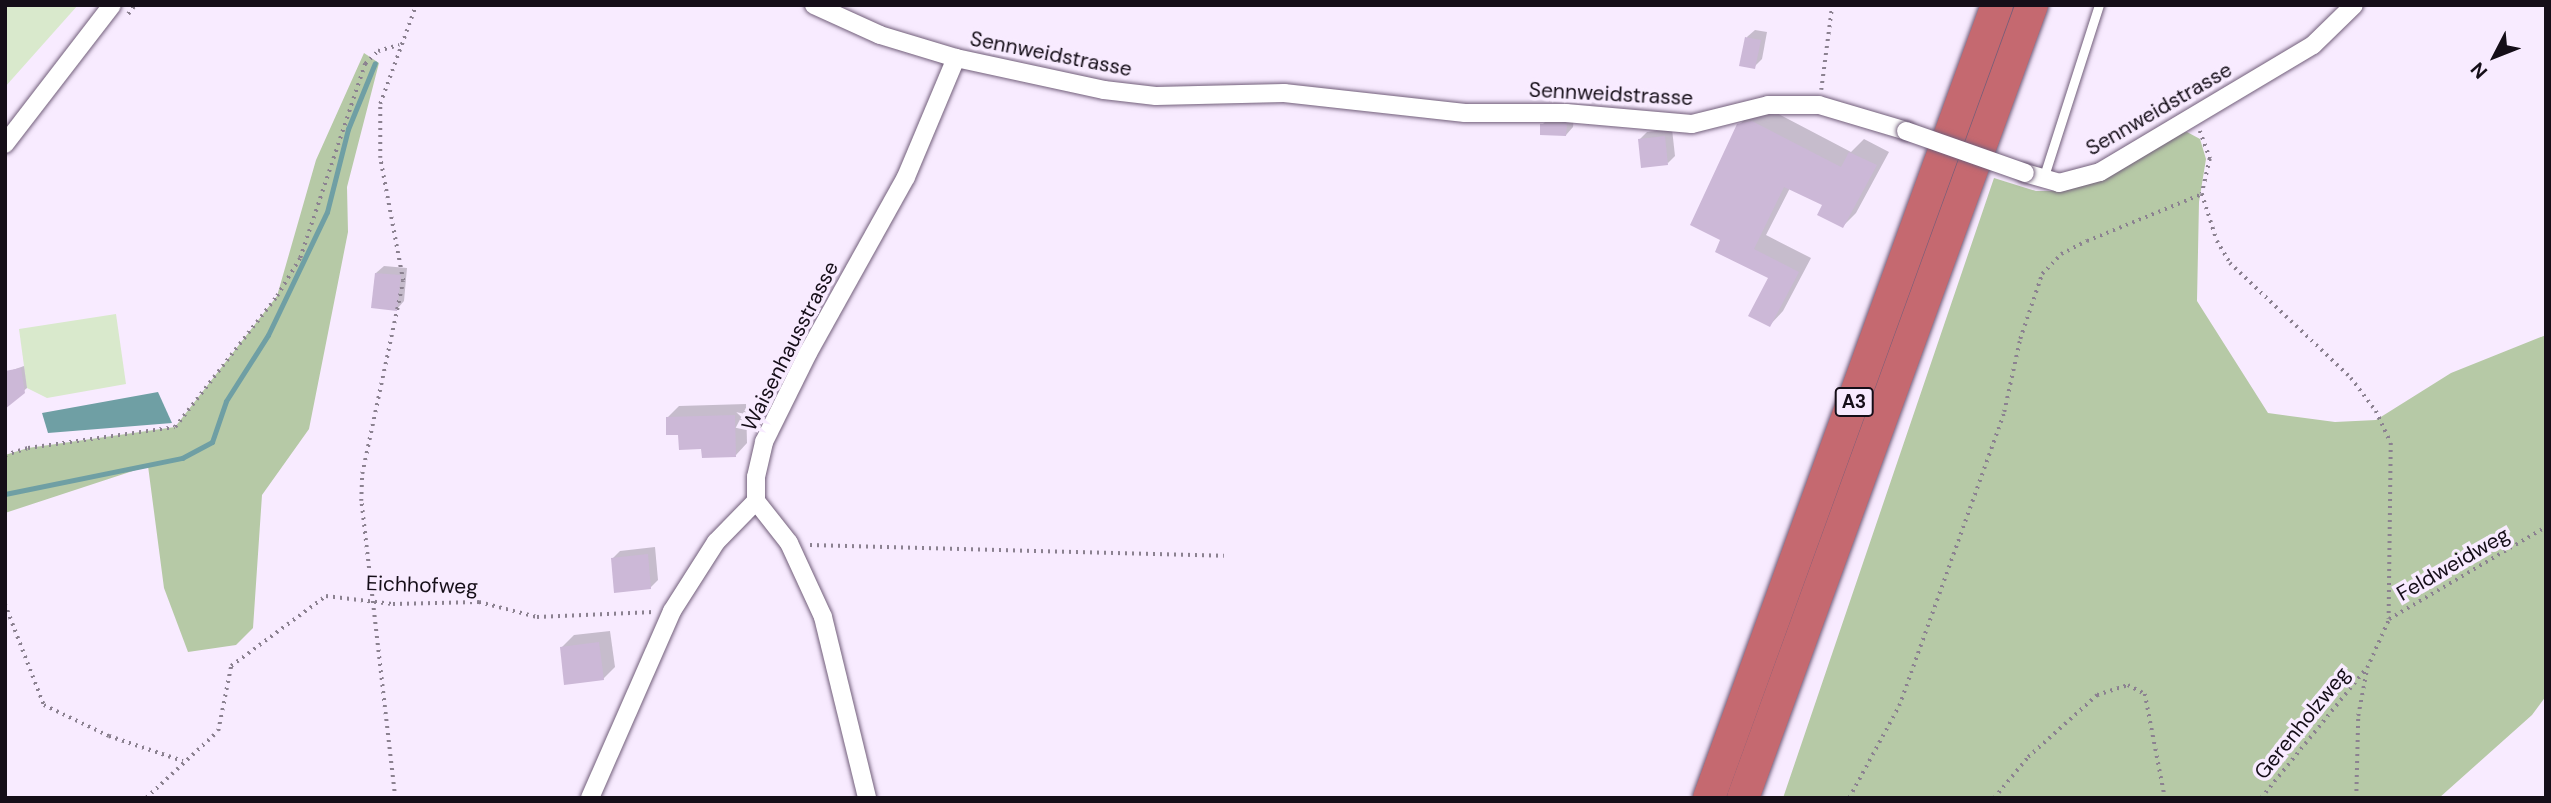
<!DOCTYPE html>
<html>
<head>
<meta charset="utf-8">
<style>
  body { margin:0 }
  #map { position:relative; width:2551px; height:803px; overflow:hidden; background:#f8ebff; font-family:"DM Sans",sans-serif }
  div>[style] { position:absolute }
  [style*='--x'] { left:calc(var(--x)*1px); top:calc(var(--y)*1px); width:calc(var(--w)*1px); rotate:calc(var(--a)*1deg) }
  .green>* { inset:0; background:#d9e9cc }
  .forest>* { inset:0; background:#b6c9a6 }
  .water>* { inset:0; background:#6f9fa4 }
  .shadow>* { inset:0; background:#0003 }
  .stream>* { height:5px; margin:-2.5px; padding:0 2.5px; transform-origin:2.5px; border-radius:2.5px; background:#6f9fa4 }
  .building>* { inset:0; background:#ccb8d7 }
  .path>* { height:3.5px; margin-top:-1.75px; transform-origin:0; background:repeating-linear-gradient(90deg,#8b8190 0 2px,transparent 0 7px) }
  .roads { filter:drop-shadow(0 0 2px #715e7a) drop-shadow(0 0 2px #715e7a) }
  .service>* { height:9px; margin:-4.5px; padding:0 4.5px; transform-origin:4.5px; border-radius:4.5px; background:#fff }
  .minor>* { height:18px; margin:-9px; padding:0 9px; transform-origin:9px; border-radius:9px; background:#fff }
  .motorway>* { height:32px; margin:-16px; padding:0 16px; transform-origin:16px; border-radius:16px; background:#c56970 }
  .bridges { filter:drop-shadow(0 0 2px #715e7a) drop-shadow(0 0 2px #715e7a) }
  .minor-bridge>* { height:18px; margin:-9px; padding:0 9px; transform-origin:9px; border-radius:9px; background:#fff }
  span { translate:-50% -50%; white-space:nowrap; text-align:center; line-height:1.15; -webkit-text-stroke:7px #f8ebff; paint-order:stroke }
  .shield-label span { padding:2px 5px; background:#f8ebff; border:2px solid; border-radius:5px; -webkit-text-stroke-width:0 }
  .shield-label { font-size:19px; color:#150e18; font-weight:700 }
  .street-label { font-size:21px; color:#150e18 }
  .frame { position:absolute; inset:0; border:7px solid #150e18; pointer-events:none }
  .north { position:absolute; left:2460px; top:21px; width:70px; height:70px; -webkit-text-stroke:5px #f8ebff; paint-order:stroke; rotate:228deg; font-size:19px; font-weight:700; line-height:28px; text-align:center; color:#150e18 }
  .north::after { content:''; display:block; margin:auto; width:24px; height:32px; background:#150e18; clip-path:polygon(50% 0,100% 100%,50% 72%,0 100%) }
</style>
</head>
<body>
<div id="map">
  <div class="green">
    <div style="clip-path:polygon(5px 5px,78px 5px,5px 87px)"></div>
    <div style="clip-path:polygon(116px 314px,126px 384px,47px 398px,27px 388px,19px 329px)"></div>
  </div>
  <div class="forest">
    <div style="clip-path:polygon(364px 53px,379px 63px,347px 187px,348px 232px,309px 429px,262px 495px,253px 628px,236px 645px,188px 652px,164px 588px,148px 466px,5px 513px,5px 455px,28px 448px,175px 427px,277px 296px,316px 160px)"></div>
    <div style="clip-path:polygon(2187px 132px,2200px 139px,2206px 159px,2199px 202px,2197px 301px,2268px 413px,2335px 422px,2376px 420px,2451px 373px,2546px 335px,2546px 696px,2532px 715px,2439px 798px,1783px 798px,1994px 178px,2036px 191px,2064px 191px,2099px 178px,2174px 134px)"></div>
  </div>
  <div class="water">
    <div style="clip-path:polygon(158px 392px,172px 423px,48px 433px,42px 413px)"></div>
  </div>
  <div class="shadow">
    <div style="clip-path:polygon(1755px 30px,1767px 32px,1762px 59px,1754px 67px,1747px 37px)"></div>
    <div style="clip-path:polygon(1767px 108px,1851px 152px,1864px 139px,1889px 152px,1856px 213px,1843px 226px,1824px 204px,1790px 188px,1766px 235px,1811px 258px,1783px 311px,1770px 325px,1770px 277px,1722px 239px,1739px 125px,1753px 111px)"></div>
    <div style="clip-path:polygon(1550px 117px,1574px 117px,1573px 127px,1566px 135px,1542px 125px)"></div>
    <div style="clip-path:polygon(1672px 129px,1675px 156px,1668px 163px,1640px 139px,1647px 132px)"></div>
    <div style="clip-path:polygon(384px 266px,407px 268px,404px 301px,397px 309px,376px 273px)"></div>
    <div style="clip-path:polygon(24px 366px,27px 388px,5px 407px,7px 372px)"></div>
    <div style="clip-path:polygon(746px 404px,747px 443px,736px 455px,703px 447px,667px 418px,679px 406px)"></div>
    <div style="clip-path:polygon(655px 547px,658px 580px,650px 588px,613px 558px,620px 551px)"></div>
    <div style="clip-path:polygon(610px 631px,615px 667px,603px 679px,562px 647px,574px 635px)"></div>
  </div>
  <div class="stream">
    <div style="--x:5;--y:494;--w:181;--a:-11.5"></div>
    <div style="--x:182;--y:458;--w:34;--a:-28"></div>
    <div style="--x:212;--y:442;--w:43;--a:-71.1"></div>
    <div style="--x:226;--y:401;--w:78;--a:-57.5"></div>
    <div style="--x:268;--y:335;--w:136;--a:-64.4"></div>
    <div style="--x:327;--y:212;--w:86;--a:-75.8"></div>
    <div style="--x:348;--y:129;--w:71;--a:-67.8"></div>
  </div>
  <div class="building">
    <div style="clip-path:polygon(1745px 37px,1761px 40px,1755px 69px,1739px 66px)"></div>
    <div style="clip-path:polygon(1752px 121px,1841px 167px,1849px 152px,1877px 165px,1843px 228px,1817px 215px,1822px 205px,1784px 187px,1754px 249px,1799px 272px,1770px 327px,1748px 316px,1768px 278px,1715px 252px,1720px 240px,1690px 225px,1737px 124px)"></div>
    <div style="clip-path:polygon(1540px 124px,1567px 124px,1566px 136px,1540px 135px)"></div>
    <div style="clip-path:polygon(1665px 136px,1668px 165px,1641px 168px,1638px 139px)"></div>
    <div style="clip-path:polygon(375px 273px,401px 275px,397px 311px,371px 308px)"></div>
    <div style="clip-path:polygon(21px 368px,25px 393px,5px 409px,5px 371px)"></div>
    <div style="clip-path:polygon(735px 415px,736px 457px,702px 458px,701px 449px,679px 450px,678px 435px,666px 435px,666px 417px)"></div>
    <div style="clip-path:polygon(648px 554px,651px 589px,614px 593px,611px 558px)"></div>
    <div style="clip-path:polygon(599px 642px,604px 680px,564px 685px,560px 647px)"></div>
  </div>
  <div class="path">
    <div style="--x:128;--y:14;--w:11;--a:-52"></div>
    <div style="--x:1821;--y:90;--w:86;--a:-82.6"></div>
    <div style="--x:2200;--y:131;--w:30;--a:70"></div>
    <div style="--x:2210;--y:159;--w:36;--a:103"></div>
    <div style="--x:2202;--y:194;--w:49;--a:72.3"></div>
    <div style="--x:2217;--y:241;--w:26;--a:59"></div>
    <div style="--x:2230;--y:263;--w:167;--a:43.5"></div>
    <div style="--x:2351;--y:378;--w:41;--a:52.9"></div>
    <div style="--x:2376;--y:411;--w:35;--a:65"></div>
    <div style="--x:2391;--y:443;--w:176;--a:90.7"></div>
    <div style="--x:5;--y:455;--w:24;--a:-17"></div>
    <div style="--x:28;--y:448;--w:148;--a:-8.1"></div>
    <div style="--x:175;--y:427;--w:166;--a:-52.1"></div>
    <div style="--x:277;--y:296;--w:44;--a:-58.8"></div>
    <div style="--x:300;--y:258;--w:205;--a:-71.5"></div>
    <div style="--x:365;--y:64;--w:18;--a:-45"></div>
    <div style="--x:378;--y:51;--w:22;--a:-16"></div>
    <div style="--x:810;--y:545;--w:414;--a:1.5"></div>
    <div style="--x:5;--y:604;--w:108;--a:68.9"></div>
    <div style="--x:44;--y:705;--w:72;--a:25.5"></div>
    <div style="--x:109;--y:736;--w:78;--a:18.7"></div>
    <div style="--x:146;--y:798;--w:98;--a:-42.9"></div>
    <div style="--x:218;--y:731;--w:66;--a:-78.7"></div>
    <div style="--x:231;--y:666;--w:118;--a:-36.4"></div>
    <div style="--x:326;--y:596;--w:67;--a:6.8"></div>
    <div style="--x:393;--y:604;--w:86;--a:-1.3"></div>
    <div style="--x:479;--y:602;--w:60;--a:14.5"></div>
    <div style="--x:537;--y:617;--w:117;--a:-2.4"></div>
    <div style="--x:395;--y:798;--w:299;--a:-96.5"></div>
    <div style="--x:361;--y:501;--w:27;--a:-88"></div>
    <div style="--x:362;--y:474;--w:197;--a:-78"></div>
    <div style="--x:403;--y:281;--w:125;--a:-100.6"></div>
    <div style="--x:380;--y:158;--w:54;--a:-90"></div>
    <div style="--x:380;--y:104;--w:105;--a:-70"></div>
    <div style="--x:1849;--y:798;--w:105;--a:-61.5"></div>
    <div style="--x:1899;--y:706;--w:312;--a:-70.3"></div>
    <div style="--x:2004;--y:412;--w:75;--a:-77.6"></div>
    <div style="--x:2020;--y:339;--w:69;--a:-71.3"></div>
    <div style="--x:2042;--y:274;--w:28;--a:-46"></div>
    <div style="--x:2061;--y:254;--w:29;--a:-27"></div>
    <div style="--x:2087;--y:241;--w:124;--a:-22.2"></div>
    <div style="--x:1994;--y:798;--w:53;--a:-50.3"></div>
    <div style="--x:2028;--y:757;--w:93;--a:-41.9"></div>
    <div style="--x:2097;--y:695;--w:33;--a:-18"></div>
    <div style="--x:2128;--y:685;--w:19;--a:28"></div>
    <div style="--x:2145;--y:694;--w:106;--a:79.1"></div>
    <div style="--x:2261;--y:798;--w:166;--a:-50.9"></div>
    <div style="--x:2356;--y:798;--w:82;--a:-88.6"></div>
    <div style="--x:2358;--y:716;--w:49;--a:-79.4"></div>
    <div style="--x:2367;--y:668;--w:54;--a:-65.8"></div>
    <div style="--x:2389;--y:619;--w:182;--a:-30.4"></div>
  </div>
  <div class="roads">
    <div class="service">
      <div style="--x:2043;--y:179;--w:183;--a:-72.2"></div>
    </div>
    <div class="minor">
      <div style="--x:814;--y:5;--w:72;--a:24.4"></div>
      <div style="--x:880;--y:35;--w:79;--a:16.8"></div>
      <div style="--x:956;--y:58;--w:151;--a:12.2"></div>
      <div style="--x:1104;--y:90;--w:52;--a:6.6"></div>
      <div style="--x:1156;--y:96;--w:128;--a:-1.3"></div>
      <div style="--x:1284;--y:93;--w:182;--a:6.3"></div>
      <div style="--x:1465;--y:113;--w:101;--a:0"></div>
      <div style="--x:1566;--y:113;--w:126;--a:5"></div>
      <div style="--x:1692;--y:124;--w:78;--a:-14"></div>
      <div style="--x:1768;--y:105;--w:51;--a:0"></div>
      <div style="--x:1819;--y:105;--w:91;--a:16.6"></div>
      <div style="--x:5;--y:144;--w:175;--a:-52.4"></div>
      <div style="--x:2025;--y:173;--w:35;--a:16"></div>
      <div style="--x:2059;--y:183;--w:42;--a:-15"></div>
      <div style="--x:2100;--y:172;--w:248;--a:-30.8"></div>
      <div style="--x:2313;--y:45;--w:57;--a:-44.3"></div>
      <div style="--x:756;--y:501;--w:53;--a:51.8"></div>
      <div style="--x:789;--y:543;--w:81;--a:65.3"></div>
      <div style="--x:823;--y:617;--w:186;--a:76.3"></div>
      <div style="--x:590;--y:798;--w:204;--a:-66.3"></div>
      <div style="--x:672;--y:611;--w:82;--a:-57.5"></div>
      <div style="--x:716;--y:542;--w:57;--a:-45.7"></div>
      <div style="--x:756;--y:501;--w:24;--a:-90"></div>
      <div style="--x:756;--y:477;--w:36;--a:-77"></div>
      <div style="--x:764;--y:442;--w:99;--a:-63.7"></div>
      <div style="--x:808;--y:353;--w:201;--a:-60.9"></div>
      <div style="--x:906;--y:177;--w:129;--a:-67.2"></div>
    </div>
    <div class="motorway">
      <div style="--x:1709;--y:798;--w:844;--a:-70.04"></div>
      <div style="--x:1743;--y:798;--w:844;--a:-69.98"></div>
    </div>
  </div>
  <div class="bridges">
    <div class="minor-bridge">
      <div style="--x:1906;--y:131;--w:126;--a:19.4"></div>
    </div>
  </div>
  <div class="shield-label">
    <span style="left:1854px;top:402px">A3</span>
  </div>
  <div class="street-label">
    <span style="left:1051px;top:54px;rotate:11deg">Sennweidstrasse</span>
    <span style="left:1611px;top:94px;rotate:3deg">Sennweidstrasse</span>
    <span style="left:2159px;top:109px;rotate:-30deg">Sennweidstrasse</span>
    <span style="left:790px;top:346px;rotate:-63deg">Waisenhausstrasse</span>
    <span style="left:2453px;top:564px;rotate:-30deg">Feldweidweg</span>
    <span style="left:422px;top:585px;rotate:2deg">Eichhofweg</span>
    <span style="left:2302px;top:723px;rotate:-51deg">Gerenholzweg</span>
  </div>
  <div class="frame"></div>
  <div class="north">N</div>
</div>
</body>
</html>
